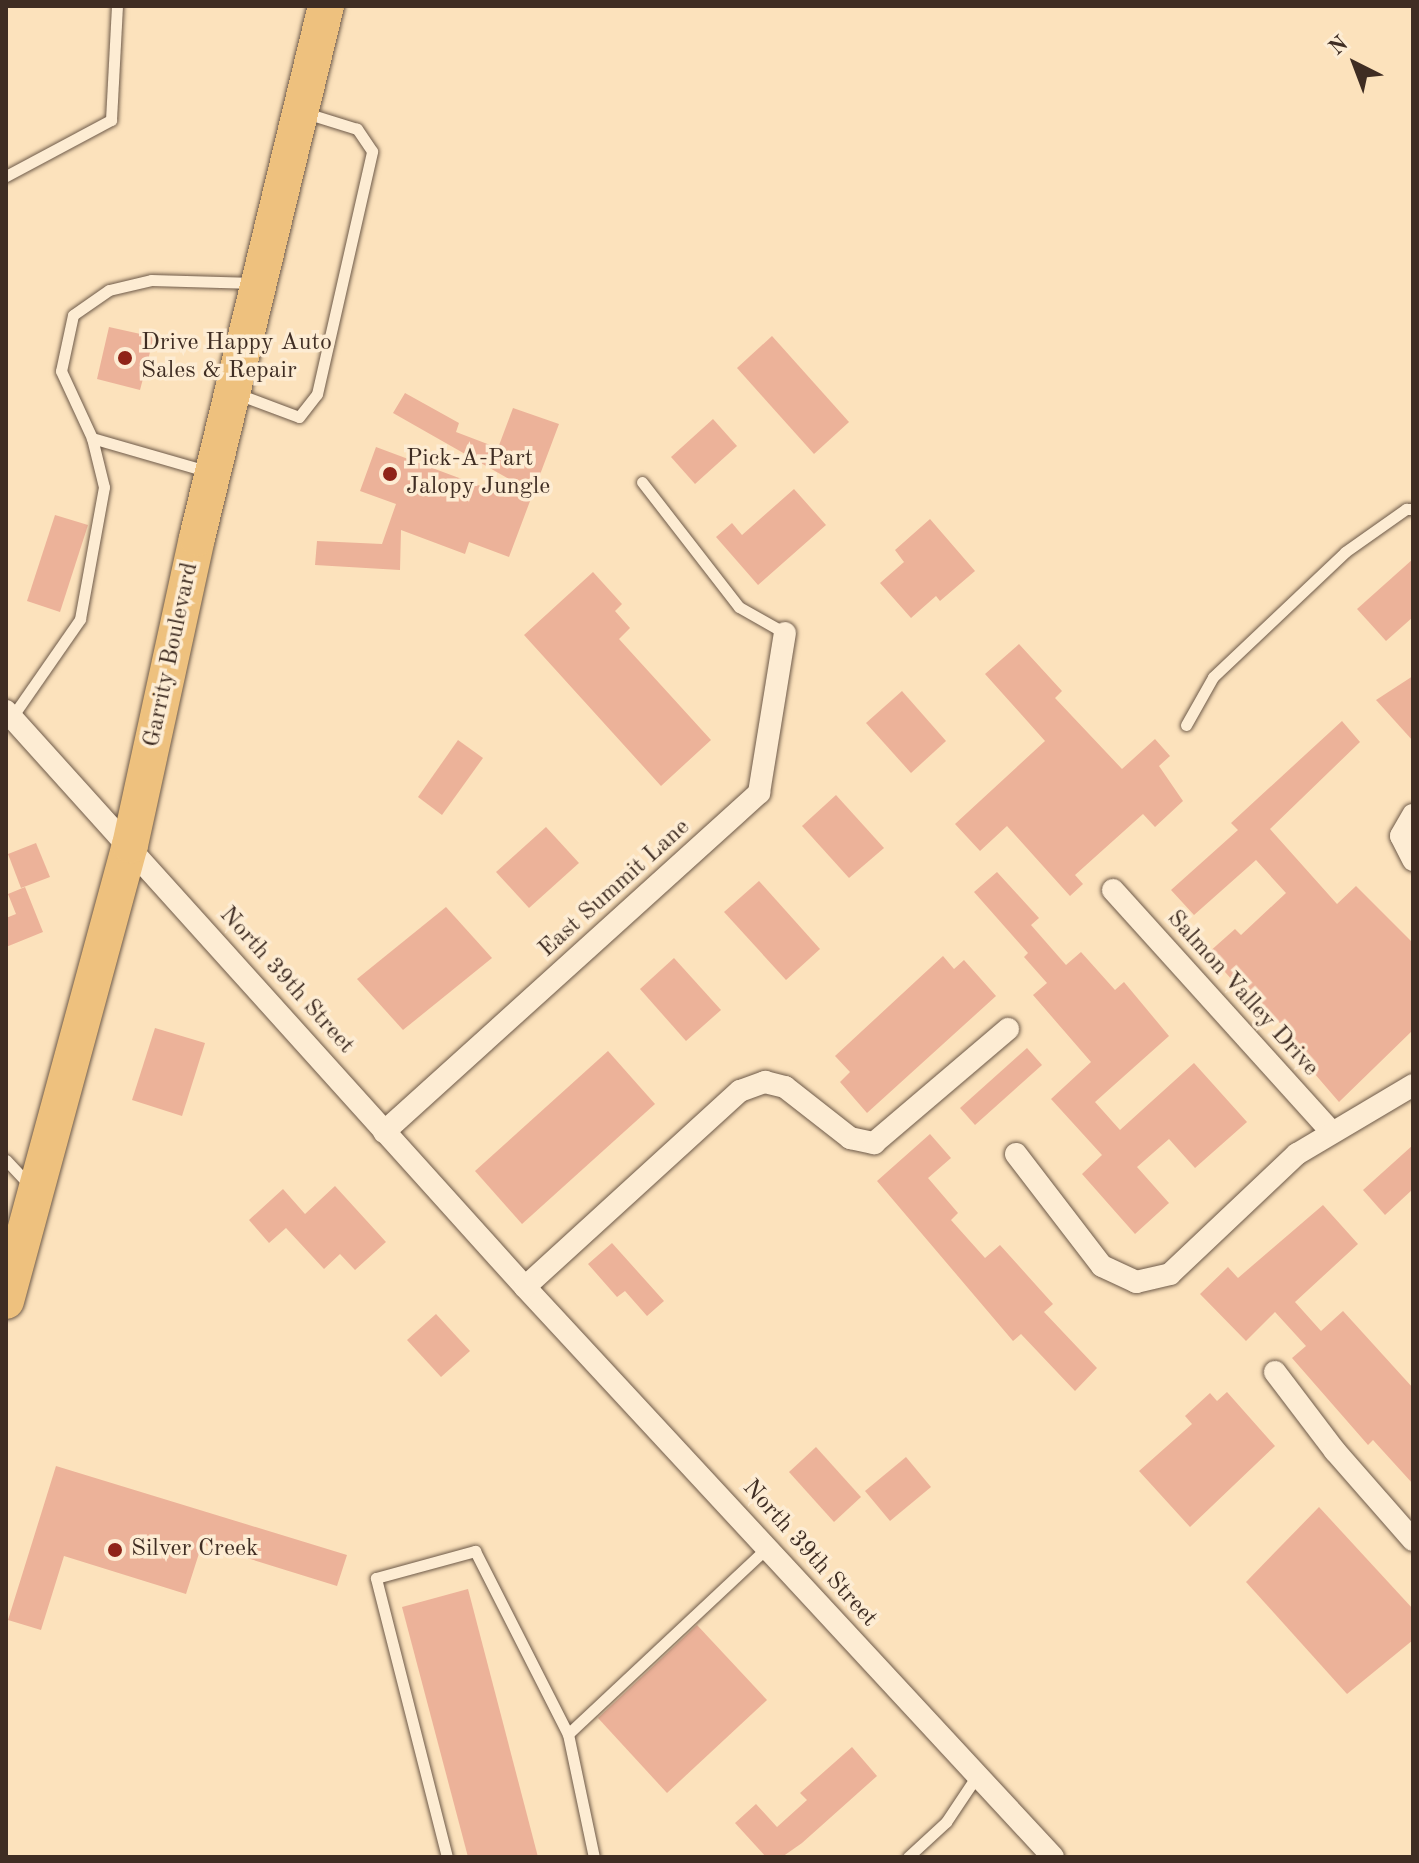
<!DOCTYPE html>
<html>
<head>
<meta charset="utf-8">
<style>
  body { margin:0 }
  #map { position:relative; width:1419px; height:1863px; overflow:hidden; background:#fce2bc; font-family:"Old Standard TT",serif }
  div>[style] { position:absolute }
  [style*='--x'] { left:calc(var(--x)*1px); top:calc(var(--y)*1px); width:calc(var(--w)*1px); rotate:calc(var(--a)*1deg) }
  .building>* { inset:0; background:#ecb299 }
  .roads { filter:drop-shadow(0 0 2px #6e5a49) drop-shadow(0 0 2px #6e5a49) }
  .service>* { height:11px; margin:-5.5px; padding:0 5.5px; transform-origin:5.5px; border-radius:5.5px; background:#fdecd3 }
  .minor>* { height:22px; margin:-11px; padding:0 11px; transform-origin:11px; border-radius:11px; background:#fdecd3 }
  .primary>* { height:36px; margin:-18px; padding:0 18px; transform-origin:18px; border-radius:18px; background:#eec17e }
  .dots>* { width:22px; height:22px; translate:-50% -50%; box-sizing:border-box; border:4px solid #fdecd3; border-radius:50% }
  span { translate:-50% -50%; white-space:nowrap; text-align:center; line-height:1.15; -webkit-text-stroke:7px #fdecd3; paint-order:stroke }
  .poi-label { font-size:24px; color:#3f2d23 }
  .left { translate:0 -50%; text-align:left }
  .street-label { font-size:24px; color:#3f2d23 }
  .frame { position:absolute; inset:0; border:8px solid #3f2d23; pointer-events:none }
  .north { position:absolute; left:1315px; top:24px; width:80px; height:80px; -webkit-text-stroke:6px #fdecd3; paint-order:stroke; rotate:318deg; font-size:22px; font-weight:700; line-height:32px; text-align:center; color:#3f2d23 }
  .north::after { content:''; display:block; margin:auto; width:28px; height:36px; background:#3f2d23; clip-path:polygon(50% 0,100% 100%,50% 72%,0 100%) }
</style>
</head>
<body>
<div id="map">
  <div class="building">
    <div style="clip-path:polygon(109px 327px,154px 337px,140px 390px,97px 379px)"></div>
    <div style="clip-path:polygon(772px 336px,849px 422px,814px 454px,737px 368px)"></div>
    <div style="clip-path:polygon(405px 393px,459px 423px,456px 432px,498px 448px,513px 408px,559px 424px,509px 557px,469px 542px,465px 554px,401px 530px,400px 570px,315px 565px,317px 541px,382px 544px,396px 504px,360px 491px,376px 447px,502px 494px,509px 479px,393px 413px)"></div>
    <div style="clip-path:polygon(713px 419px,737px 446px,695px 484px,671px 457px)"></div>
    <div style="clip-path:polygon(794px 489px,826px 525px,758px 585px,716px 537px,732px 523px,742px 535px)"></div>
    <div style="clip-path:polygon(55px 515px,88px 525px,60px 612px,27px 601px)"></div>
    <div style="clip-path:polygon(930px 519px,975px 571px,940px 601px,936px 596px,911px 618px,880px 583px,904px 562px,895px 550px)"></div>
    <div style="clip-path:polygon(1413px 559px,1413px 617px,1386px 641px,1357px 609px)"></div>
    <div style="clip-path:polygon(593px 572px,622px 604px,615px 611px,630px 628px,619px 639px,711px 740px,661px 786px,524px 635px)"></div>
    <div style="clip-path:polygon(1019px 644px,1062px 691px,1055px 698px,1122px 769px,1155px 739px,1170px 756px,1159px 766px,1183px 801px,1155px 827px,1143px 814px,1075px 875px,1083px 884px,1070px 896px,1007px 826px,980px 851px,955px 824px,1045px 741px,985px 674px)"></div>
    <div style="clip-path:polygon(1413px 676px,1413px 741px,1376px 700px)"></div>
    <div style="clip-path:polygon(902px 691px,946px 741px,911px 773px,866px 723px)"></div>
    <div style="clip-path:polygon(1342px 721px,1360px 742px,1270px 829px,1337px 904px,1356px 886px,1413px 943px,1413px 1030px,1339px 1102px,1289px 1044px,1294px 1039px,1239px 977px,1234px 982px,1208px 953px,1235px 929px,1241px 935px,1286px 893px,1256px 860px,1194px 915px,1171px 890px,1238px 830px,1231px 823px)"></div>
    <div style="clip-path:polygon(458px 740px,483px 758px,442px 815px,418px 797px)"></div>
    <div style="clip-path:polygon(836px 795px,884px 848px,849px 878px,802px 826px)"></div>
    <div style="clip-path:polygon(546px 827px,579px 863px,529px 908px,496px 872px)"></div>
    <div style="clip-path:polygon(36px 843px,50px 877px,21px 888px,8px 854px)"></div>
    <div style="clip-path:polygon(997px 872px,1039px 918px,1031px 925px,1066px 965px,1081px 952px,1115px 990px,1124px 982px,1169px 1036px,1095px 1102px,1120px 1130px,1194px 1063px,1247px 1122px,1195px 1168px,1169px 1139px,1137px 1167px,1169px 1203px,1135px 1234px,1082px 1174px,1102px 1155px,1051px 1099px,1091px 1062px,1033px 995px,1047px 983px,1024px 957px,1028px 953px,974px 892px)"></div>
    <div style="clip-path:polygon(759px 881px,820px 949px,786px 980px,724px 912px)"></div>
    <div style="clip-path:polygon(25px 887px,43px 932px,6px 947px,6px 918px,16px 914px,8px 894px)"></div>
    <div style="clip-path:polygon(446px 907px,492px 958px,403px 1030px,357px 979px)"></div>
    <div style="clip-path:polygon(943px 956px,954px 969px,964px 960px,996px 996px,867px 1113px,840px 1082px,850px 1072px,835px 1056px)"></div>
    <div style="clip-path:polygon(674px 958px,721px 1010px,686px 1041px,640px 989px)"></div>
    <div style="clip-path:polygon(155px 1028px,205px 1043px,182px 1116px,132px 1100px)"></div>
    <div style="clip-path:polygon(1027px 1048px,1042px 1065px,975px 1125px,960px 1108px)"></div>
    <div style="clip-path:polygon(608px 1051px,655px 1104px,522px 1224px,475px 1171px)"></div>
    <div style="clip-path:polygon(930px 1134px,951px 1158px,928px 1178px,958px 1213px,951px 1220px,985px 1258px,1000px 1245px,1053px 1304px,1044px 1312px,1097px 1368px,1075px 1391px,1021px 1334px,1013px 1341px,877px 1181px)"></div>
    <div style="clip-path:polygon(1413px 1145px,1413px 1189px,1385px 1215px,1363px 1190px)"></div>
    <div style="clip-path:polygon(335px 1186px,386px 1242px,355px 1270px,340px 1254px,324px 1269px,286px 1228px,269px 1243px,249px 1220px,283px 1189px,305px 1214px)"></div>
    <div style="clip-path:polygon(1323px 1205px,1358px 1244px,1295px 1302px,1321px 1331px,1343px 1311px,1413px 1388px,1413px 1484px,1373px 1440px,1368px 1445px,1292px 1358px,1306px 1346px,1275px 1312px,1246px 1341px,1200px 1294px,1228px 1267px,1238px 1278px)"></div>
    <div style="clip-path:polygon(612px 1243px,664px 1301px,647px 1316px,625px 1291px,617px 1297px,588px 1264px)"></div>
    <div style="clip-path:polygon(436px 1314px,470px 1351px,441px 1377px,407px 1340px)"></div>
    <div style="clip-path:polygon(1227px 1392px,1275px 1446px,1190px 1527px,1139px 1471px,1192px 1424px,1185px 1416px,1210px 1393px,1217px 1401px)"></div>
    <div style="clip-path:polygon(816px 1447px,861px 1497px,834px 1522px,789px 1472px)"></div>
    <div style="clip-path:polygon(906px 1457px,931px 1487px,890px 1521px,865px 1491px)"></div>
    <div style="clip-path:polygon(56px 1466px,347px 1555px,337px 1586px,202px 1544px,186px 1594px,64px 1556px,41px 1630px,8px 1620px)"></div>
    <div style="clip-path:polygon(1319px 1507px,1413px 1609px,1413px 1640px,1347px 1694px,1246px 1582px)"></div>
    <div style="clip-path:polygon(468px 1589px,538px 1857px,468px 1857px,402px 1607px)"></div>
    <div style="clip-path:polygon(697px 1625px,767px 1700px,667px 1793px,598px 1718px)"></div>
    <div style="clip-path:polygon(852px 1747px,877px 1776px,802px 1843px,782px 1857px,766px 1857px,735px 1823px,756px 1804px,777px 1827px,807px 1800px,800px 1793px)"></div>
  </div>
  <div class="roads">
    <div class="service">
      <div style="--x:6;--y:176;--w:119;--a:-28.1"></div>
      <div style="--x:111;--y:120;--w:114;--a:-87"></div>
      <div style="--x:235;--y:393;--w:68;--a:20.6"></div>
      <div style="--x:299;--y:417;--w:29;--a:-52"></div>
      <div style="--x:317;--y:394;--w:249;--a:-77.2"></div>
      <div style="--x:372;--y:151;--w:27;--a:-124"></div>
      <div style="--x:357;--y:129;--w:53;--a:-162.6"></div>
      <div style="--x:92;--y:438;--w:123;--a:16.1"></div>
      <div style="--x:642;--y:482;--w:158;--a:52.2"></div>
      <div style="--x:739;--y:607;--w:53;--a:29.5"></div>
      <div style="--x:12;--y:717;--w:119;--a:-55.2"></div>
      <div style="--x:80;--y:619;--w:134;--a:-79.7"></div>
      <div style="--x:104;--y:487;--w:50;--a:-103.8"></div>
      <div style="--x:92;--y:438;--w:74;--a:-114.8"></div>
      <div style="--x:61;--y:371;--w:57;--a:-77.9"></div>
      <div style="--x:73;--y:315;--w:44;--a:-34.8"></div>
      <div style="--x:109;--y:290;--w:43;--a:-13.4"></div>
      <div style="--x:151;--y:280;--w:104;--a:1.7"></div>
      <div style="--x:1186;--y:725;--w:55;--a:-60.6"></div>
      <div style="--x:1213;--y:677;--w:182;--a:-43.4"></div>
      <div style="--x:1345;--y:552;--w:75;--a:-35.2"></div>
      <div style="--x:1406;--y:509;--w:7;--a:0"></div>
      <div style="--x:6;--y:1160;--w:37;--a:47"></div>
      <div style="--x:568;--y:1734;--w:274;--a:-43.1"></div>
      <div style="--x:447;--y:1857;--w:288;--a:-104.3"></div>
      <div style="--x:376;--y:1578;--w:103;--a:-15.3"></div>
      <div style="--x:475;--y:1551;--w:205;--a:63.1"></div>
      <div style="--x:568;--y:1734;--w:126;--a:78.1"></div>
      <div style="--x:908;--y:1857;--w:52;--a:-42.6"></div>
      <div style="--x:946;--y:1822;--w:54;--a:-56.3"></div>
    </div>
    <div class="minor">
      <div style="--x:6;--y:711;--w:775;--a:47.98"></div>
      <div style="--x:525;--y:1287;--w:777;--a:47.19"></div>
      <div style="--x:1413;--y:815;--w:24;--a:120"></div>
      <div style="--x:1401;--y:836;--w:27;--a:63"></div>
      <div style="--x:1113;--y:890;--w:326;--a:47.9"></div>
      <div style="--x:384;--y:1132;--w:506;--a:-42.11"></div>
      <div style="--x:759;--y:793;--w:162;--a:-80.8"></div>
      <div style="--x:1016;--y:1154;--w:141;--a:52.5"></div>
      <div style="--x:1102;--y:1266;--w:38;--a:25"></div>
      <div style="--x:1136;--y:1282;--w:35;--a:-13"></div>
      <div style="--x:1170;--y:1274;--w:175;--a:-43.4"></div>
      <div style="--x:1297;--y:1154;--w:135;--a:-30.7"></div>
      <div style="--x:525;--y:1287;--w:291;--a:-42.4"></div>
      <div style="--x:740;--y:1091;--w:27;--a:-20"></div>
      <div style="--x:765;--y:1082;--w:21;--a:14"></div>
      <div style="--x:785;--y:1087;--w:83;--a:38.1"></div>
      <div style="--x:850;--y:1138;--w:25;--a:12"></div>
      <div style="--x:874;--y:1143;--w:176;--a:-40.4"></div>
      <div style="--x:1275;--y:1372;--w:99;--a:52.8"></div>
      <div style="--x:1335;--y:1451;--w:118;--a:48.8"></div>
    </div>
    <div class="primary">
      <div style="--x:6;--y:1301;--w:473;--a:-74.8"></div>
      <div style="--x:130;--y:845;--w:314;--a:-77.7"></div>
      <div style="--x:197;--y:538;--w:547;--a:-76.37"></div>
    </div>
  </div>
  <div class="dots">
    <div style="left:125px;top:358px;background:#8f2418"></div>
    <div style="left:390px;top:474px;background:#8f2418"></div>
    <div style="left:115px;top:1550px;background:#8f2418"></div>
  </div>
  <div class="poi-label">
    <span class="left" style="left:141px;top:358px">Drive Happy Auto<br>Sales &amp; Repair</span>
    <span class="left" style="left:406px;top:474px">Pick-A-Part<br>Jalopy Jungle</span>
    <span class="left" style="left:131px;top:1550px">Silver Creek</span>
  </div>
  <div class="street-label">
    <span style="left:172px;top:655px;rotate:-78deg">Garrity Boulevard</span>
    <span style="left:615px;top:889px;rotate:-42deg">East Summit Lane</span>
    <span style="left:286px;top:981px;rotate:48deg">North 39th Street</span>
    <span style="left:1242px;top:994px;rotate:48deg">Salmon Valley Drive</span>
    <span style="left:809px;top:1554px;rotate:48deg">North 39th Street</span>
  </div>
  <div class="frame"></div>
  <div class="north">N</div>
</div>
</body>
</html>
